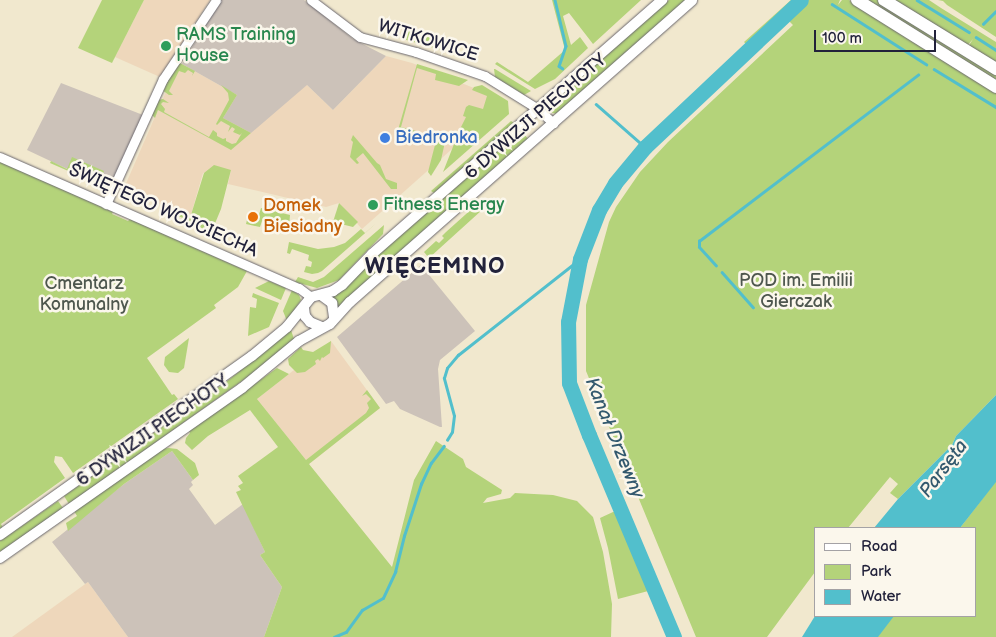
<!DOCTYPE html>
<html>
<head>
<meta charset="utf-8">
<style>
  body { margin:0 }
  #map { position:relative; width:996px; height:637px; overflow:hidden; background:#f1e8ce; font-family:"Balsamiq Sans",sans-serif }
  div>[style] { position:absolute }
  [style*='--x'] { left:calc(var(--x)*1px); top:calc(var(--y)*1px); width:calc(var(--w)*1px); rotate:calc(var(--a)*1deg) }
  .built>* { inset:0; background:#eed7bb }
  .industrial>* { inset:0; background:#ccc2b9 }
  .green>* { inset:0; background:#b4d37a }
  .water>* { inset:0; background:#52bfcc }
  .stream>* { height:2.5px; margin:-1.25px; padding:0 1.25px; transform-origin:1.25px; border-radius:1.25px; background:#52bfcc }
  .river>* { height:15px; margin:-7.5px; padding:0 7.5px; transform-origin:7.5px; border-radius:7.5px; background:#52bfcc }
  .roads { filter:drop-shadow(0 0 1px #6a676e) drop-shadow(0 0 1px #6a676e) }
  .minor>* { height:9px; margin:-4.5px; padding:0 4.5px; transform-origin:4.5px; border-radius:4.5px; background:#fff }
  .tertiary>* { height:10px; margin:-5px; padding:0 5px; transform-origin:5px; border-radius:5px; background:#fff }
  .primary>* { height:12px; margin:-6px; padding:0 6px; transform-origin:6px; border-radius:6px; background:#fff }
  .dots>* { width:14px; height:14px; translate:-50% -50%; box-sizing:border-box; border:2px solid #fbf7ec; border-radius:50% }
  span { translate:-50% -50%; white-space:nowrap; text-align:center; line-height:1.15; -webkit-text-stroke:5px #fbf7ec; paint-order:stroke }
  .leisure-label { font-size:18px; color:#27864d }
  .left { translate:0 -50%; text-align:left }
  .street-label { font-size:18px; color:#22223b }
  .shop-label { font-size:18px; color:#366cbe }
  .food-label { font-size:18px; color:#c56008 }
  .park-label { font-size:18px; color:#4e574e }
  .water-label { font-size:19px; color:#33596e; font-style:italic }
  .district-label { font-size:22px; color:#22223b; font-weight:700; letter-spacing:1px }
  .legend { position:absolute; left:814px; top:527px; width:162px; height:90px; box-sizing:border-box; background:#fbf7ec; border:1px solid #a4a2a5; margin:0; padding:6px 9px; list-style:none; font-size:15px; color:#22223b }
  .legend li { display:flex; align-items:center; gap:10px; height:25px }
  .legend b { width:25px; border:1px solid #a4a2a5 }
  .scale { position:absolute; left:814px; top:30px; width:122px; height:22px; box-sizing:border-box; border:2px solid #22223b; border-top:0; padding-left:6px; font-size:15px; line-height:18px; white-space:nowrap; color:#22223b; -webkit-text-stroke:4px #fbf7ec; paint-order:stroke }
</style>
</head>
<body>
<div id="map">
  <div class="built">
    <div style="clip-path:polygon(144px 0,210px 0,160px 77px,115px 57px)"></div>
    <div style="clip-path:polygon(386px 56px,412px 63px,506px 101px,362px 229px,339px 203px,326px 207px,228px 184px,231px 170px,203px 173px,190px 218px,124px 188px,168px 87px,182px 64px,237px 95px,307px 85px,333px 110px)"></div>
    <div style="clip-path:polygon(331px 341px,380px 408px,309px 464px,257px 399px)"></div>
    <div style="clip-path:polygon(88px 582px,128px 637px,12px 637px)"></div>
  </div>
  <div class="industrial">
    <div style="clip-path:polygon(221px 0,304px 0,353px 39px,386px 56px,333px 110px,307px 85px,251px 133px,223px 118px,237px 95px,182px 64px)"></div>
    <div style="clip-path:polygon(61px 83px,143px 115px,110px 189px,27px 150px)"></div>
    <div style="clip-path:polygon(421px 265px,475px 331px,440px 360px,438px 369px,442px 427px,440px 427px,400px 409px,394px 401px,386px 404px,337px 337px)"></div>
    <div style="clip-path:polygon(172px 451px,193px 480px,191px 482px,193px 485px,189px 489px,215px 525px,243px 504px,265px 552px,260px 555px,282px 587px,264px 637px,128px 637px,88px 582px,85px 584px,52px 542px,124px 484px)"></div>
  </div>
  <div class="green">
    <div style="clip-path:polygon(102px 0,144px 0,112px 63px,78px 48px)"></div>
    <div style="clip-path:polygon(552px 0,641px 0,593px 44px,569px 13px,563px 16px,571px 45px,580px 37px,588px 48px,555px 79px,535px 89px,495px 64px,497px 62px,528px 82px,565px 50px)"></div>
    <div style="clip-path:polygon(669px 0,686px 0,557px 114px,549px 112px,550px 104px)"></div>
    <div style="clip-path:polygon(791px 0,796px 0,748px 46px,744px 42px)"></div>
    <div style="clip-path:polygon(805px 0,840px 0,838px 5px,842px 0,849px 0,996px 92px,996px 395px,956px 436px,952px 445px,898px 499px,890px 493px,898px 484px,890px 477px,848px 528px,815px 528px,815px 572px,767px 637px,696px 637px,586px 371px,586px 305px,609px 222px,616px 207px,640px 172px,668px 142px,793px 25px,786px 18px)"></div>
    <div style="clip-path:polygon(865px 0,877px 0,925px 30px,996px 74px,996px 82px)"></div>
    <div style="clip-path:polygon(893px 0,929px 0,941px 8px,996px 42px,996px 64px,968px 47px,973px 39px,967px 46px)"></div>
    <div style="clip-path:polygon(938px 0,996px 0,996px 37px,947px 5px,943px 1px)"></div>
    <div style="clip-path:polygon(406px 30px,444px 42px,445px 51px,403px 39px)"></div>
    <div style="clip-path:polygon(176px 61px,195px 71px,192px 76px,193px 73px,188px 70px,185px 73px,179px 71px,169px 91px,173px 95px,169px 95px,162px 90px)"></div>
    <div style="clip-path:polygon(417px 64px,468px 80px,459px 86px,435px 80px,436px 74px,417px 68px,401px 127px,420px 132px,419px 136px,398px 130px)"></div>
    <div style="clip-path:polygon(494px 69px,495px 69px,531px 91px,524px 95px,495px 77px)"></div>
    <div style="clip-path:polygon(221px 85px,237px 95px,223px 118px,251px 133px,231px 150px,158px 110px,155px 118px,151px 114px,158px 100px,163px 99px,169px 103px,163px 102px,161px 104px,165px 109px,164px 112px,209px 137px,213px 130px,217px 133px,217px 136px,223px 139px,226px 138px,226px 141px,232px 144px,236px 143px,242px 133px,240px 135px,233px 132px,235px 129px,232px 127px,228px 132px,230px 126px,221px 121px,217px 125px,216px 124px,229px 100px,228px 93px)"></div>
    <div style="clip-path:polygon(482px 85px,508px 101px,509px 114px,443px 172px,458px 134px,459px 138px,463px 139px,465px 132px,459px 131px,466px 117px,463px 116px,466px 107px,469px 105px,483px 109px,487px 96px,472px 90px,474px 87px)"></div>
    <div style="clip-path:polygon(511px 121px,514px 123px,434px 193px,431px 191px)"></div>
    <div style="clip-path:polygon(521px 130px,528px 139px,337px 308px,331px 297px,345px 289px,367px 265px)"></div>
    <div style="clip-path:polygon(422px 133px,427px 135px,427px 137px,442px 139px,445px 142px,441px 160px,431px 176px,428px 172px,436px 141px,421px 137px)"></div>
    <div style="clip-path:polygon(353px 135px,377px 163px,380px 165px,386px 179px,397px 183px,397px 189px,391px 189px,363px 153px,356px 159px,359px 163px,357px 164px,350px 157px,353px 142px,351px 140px)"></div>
    <div style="clip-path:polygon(72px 157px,104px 171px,98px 184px,50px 163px,51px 161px,67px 169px)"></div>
    <div style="clip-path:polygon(0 161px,113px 212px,112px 214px,128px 221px,130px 219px,247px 271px,238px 287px,214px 305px,216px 308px,147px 358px,172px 395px,174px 394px,178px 399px,73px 473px,62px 457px,55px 456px,54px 462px,65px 478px,1px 524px,3px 528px,0 530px)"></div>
    <div style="clip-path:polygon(214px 165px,231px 170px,221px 209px,211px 233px,183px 218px,161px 209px,162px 206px,190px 218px,204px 173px)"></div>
    <div style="clip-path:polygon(339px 203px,358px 222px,353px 227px,333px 222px)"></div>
    <div style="clip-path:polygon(475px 206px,482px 210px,429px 258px,424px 252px,436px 241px,439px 243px,444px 238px,442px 236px,446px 232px)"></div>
    <div style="clip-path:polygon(261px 208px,290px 215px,289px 228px,262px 221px,260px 227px,246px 224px,248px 216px,258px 218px)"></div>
    <div style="clip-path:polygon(380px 220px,322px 271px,318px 273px,312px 274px,304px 272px,306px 266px,311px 267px,312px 262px,308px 260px,309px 255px,292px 249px,290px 254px,287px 253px,289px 242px,318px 249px,334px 247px,345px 243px,361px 229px,365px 233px)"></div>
    <div style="clip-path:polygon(384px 225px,383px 234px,339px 280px,317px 288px,295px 282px,298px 277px,313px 282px,324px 277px)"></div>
    <div style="clip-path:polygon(269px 281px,286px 288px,281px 300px,255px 288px)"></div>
    <div style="clip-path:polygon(292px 290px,299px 295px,301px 300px,287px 321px,283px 311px)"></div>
    <div style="clip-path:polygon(253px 293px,279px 303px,269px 327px,248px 336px,250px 307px,256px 308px,257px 299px,252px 297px)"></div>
    <div style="clip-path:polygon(291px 330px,294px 339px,266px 364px,69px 504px,64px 496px,226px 382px)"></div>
    <div style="clip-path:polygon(189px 338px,184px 368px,178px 373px,169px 372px,164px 365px,165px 357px)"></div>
    <div style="clip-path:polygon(331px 341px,330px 353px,323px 358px,322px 357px,320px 361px,318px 359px,315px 361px,316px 364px,305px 372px,297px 373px,289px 365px,288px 359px,301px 347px,303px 350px,313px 352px)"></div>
    <div style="clip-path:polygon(277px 368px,289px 374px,257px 399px,306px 460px,366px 413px,369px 408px,367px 403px,371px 399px,366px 394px,362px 396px,367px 390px,380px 408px,309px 464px,392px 567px,414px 480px,436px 441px,463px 459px,466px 467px,502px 490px,501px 494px,487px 498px,483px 503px,510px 498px,515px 493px,553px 495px,577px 501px,593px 517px,603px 552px,612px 604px,611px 637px,264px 637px,282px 587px,260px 555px,265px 552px,236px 492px,241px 490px,238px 486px,243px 483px,238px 476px,278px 447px,250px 410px,208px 436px,192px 450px,185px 443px,186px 438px,190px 433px,189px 431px)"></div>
    <div style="clip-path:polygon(169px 448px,177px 449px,195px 463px,199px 475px,193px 480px,172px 451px,124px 484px,68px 531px,66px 523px,77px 516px,74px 511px,162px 449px)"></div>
    <div style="clip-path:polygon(996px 481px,996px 637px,877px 637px,893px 616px,975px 616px,975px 528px,960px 528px)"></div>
    <div style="clip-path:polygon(58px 501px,63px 508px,0 552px,0 541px)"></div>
    <div style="clip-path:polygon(613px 512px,617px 512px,620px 516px,652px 590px,618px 599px,608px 548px,600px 518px)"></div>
  </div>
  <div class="water">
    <div style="clip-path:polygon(996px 395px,996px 482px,960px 528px,874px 528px,898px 499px,952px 445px,956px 436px)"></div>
    <div style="clip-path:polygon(815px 616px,894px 616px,878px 637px,802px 637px)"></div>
  </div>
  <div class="stream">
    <div style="--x:555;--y:0;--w:47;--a:76.6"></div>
    <div style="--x:566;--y:46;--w:21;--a:109"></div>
    <div style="--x:559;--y:66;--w:4;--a:34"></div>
    <div style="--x:917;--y:0;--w:61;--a:31.6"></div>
    <div style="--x:832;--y:4;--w:112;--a:32.6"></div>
    <div style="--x:983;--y:24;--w:18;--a:-45"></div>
    <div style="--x:976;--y:37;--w:24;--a:33"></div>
    <div style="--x:934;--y:69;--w:73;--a:31.5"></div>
    <div style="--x:596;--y:104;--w:65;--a:41.3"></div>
    <div style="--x:716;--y:266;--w:25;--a:-132"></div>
    <div style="--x:699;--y:247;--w:6;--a:-90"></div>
    <div style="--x:699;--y:241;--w:275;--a:-37.2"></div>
    <div style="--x:722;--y:272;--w:47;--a:48.5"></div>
    <div style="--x:447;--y:440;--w:9;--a:-58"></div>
    <div style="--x:452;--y:432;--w:16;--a:-83"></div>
    <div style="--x:454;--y:416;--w:39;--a:-105"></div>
    <div style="--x:444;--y:378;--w:10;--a:-73"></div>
    <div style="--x:447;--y:368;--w:17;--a:-50"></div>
    <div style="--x:458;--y:355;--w:155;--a:-38.2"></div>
    <div style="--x:334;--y:637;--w:13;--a:-23"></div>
    <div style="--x:346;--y:632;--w:27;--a:-54"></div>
    <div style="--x:362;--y:610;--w:24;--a:-30"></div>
    <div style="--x:383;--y:598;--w:29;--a:-65"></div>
    <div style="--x:395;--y:572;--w:37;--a:-76"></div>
    <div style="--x:404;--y:536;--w:55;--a:-71.9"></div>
    <div style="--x:421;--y:484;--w:23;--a:-65"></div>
    <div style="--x:431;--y:463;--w:21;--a:-53"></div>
  </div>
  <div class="river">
    <div style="--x:674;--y:637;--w:219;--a:-112.8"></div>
    <div style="--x:589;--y:435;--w:56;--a:-111"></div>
    <div style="--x:569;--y:383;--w:61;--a:-90.9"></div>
    <div style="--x:568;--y:322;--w:64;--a:-79.2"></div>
    <div style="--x:580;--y:259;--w:53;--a:-68.8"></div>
    <div style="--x:599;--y:210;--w:31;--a:-59"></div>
    <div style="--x:615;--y:183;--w:47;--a:-50.2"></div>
    <div style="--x:645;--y:147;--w:214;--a:-43.3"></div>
  </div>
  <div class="roads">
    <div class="minor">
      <div style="--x:311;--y:0;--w:61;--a:37.1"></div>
      <div style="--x:360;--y:37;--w:58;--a:15"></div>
      <div style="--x:416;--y:52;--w:73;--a:19.2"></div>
      <div style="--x:485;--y:76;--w:62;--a:31.9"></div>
      <div style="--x:538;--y:109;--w:21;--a:43"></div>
      <div style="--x:0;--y:157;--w:326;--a:23.7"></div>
      <div style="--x:299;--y:288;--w:15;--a:37"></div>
      <div style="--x:106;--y:204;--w:137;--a:-65.5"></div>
      <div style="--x:163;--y:79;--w:95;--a:-56.1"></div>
    </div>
    <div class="tertiary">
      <div style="--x:321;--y:295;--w:14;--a:36"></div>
      <div style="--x:332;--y:303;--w:14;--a:82"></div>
      <div style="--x:304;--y:308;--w:8;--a:83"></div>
      <div style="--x:305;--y:316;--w:8;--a:50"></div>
      <div style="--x:310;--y:322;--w:13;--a:23"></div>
      <div style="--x:0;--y:535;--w:309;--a:-35.4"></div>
      <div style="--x:252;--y:356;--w:45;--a:-39.6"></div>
      <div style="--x:287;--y:327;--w:38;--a:-51"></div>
      <div style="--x:311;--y:297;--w:23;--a:-15"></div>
      <div style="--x:333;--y:291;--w:11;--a:-34"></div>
      <div style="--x:342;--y:285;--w:43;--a:-45.9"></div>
      <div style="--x:372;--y:254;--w:386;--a:-41.2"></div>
      <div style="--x:0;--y:558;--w:296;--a:-35.1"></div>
      <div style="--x:242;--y:388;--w:74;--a:-39.5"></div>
      <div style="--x:299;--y:341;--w:35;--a:-29"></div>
      <div style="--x:330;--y:324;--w:30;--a:-48"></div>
      <div style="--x:350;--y:302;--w:456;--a:-41.4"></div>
    </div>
    <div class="primary">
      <div style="--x:857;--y:0;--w:164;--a:32"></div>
      <div style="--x:884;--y:0;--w:132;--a:31.6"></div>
    </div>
  </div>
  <div class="dots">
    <div style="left:166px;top:46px;background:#2e9e5b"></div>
    <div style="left:385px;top:138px;background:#3f7fe0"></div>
    <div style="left:373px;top:205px;background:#2e9e5b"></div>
    <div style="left:253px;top:217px;background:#e8710a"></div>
  </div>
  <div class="leisure-label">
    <span class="left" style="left:176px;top:46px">RAMS Training<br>House</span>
    <span class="left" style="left:383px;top:205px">Fitness Energy</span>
  </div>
  <div class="street-label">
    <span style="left:428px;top:41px;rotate:17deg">WITKOWICE</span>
    <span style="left:536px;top:117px;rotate:-41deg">6 DYWIZJI PIECHOTY</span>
    <span style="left:163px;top:211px;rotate:24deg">ŚWIĘTEGO WOJCIECHA</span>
    <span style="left:153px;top:431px;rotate:-35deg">6 DYWIZJI PIECHOTY</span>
  </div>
  <div class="shop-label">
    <span class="left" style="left:395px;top:138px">Biedronka</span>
  </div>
  <div class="food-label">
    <span class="left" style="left:263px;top:217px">Domek<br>Biesiadny</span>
  </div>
  <div class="park-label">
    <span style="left:796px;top:292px">POD im. Emilii<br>Gierczak</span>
    <span style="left:84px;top:295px">Cmentarz<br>Komunalny</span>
  </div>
  <div class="water-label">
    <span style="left:614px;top:438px;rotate:68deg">Kanał Drzewny</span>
    <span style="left:944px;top:469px;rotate:-53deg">Parsęta</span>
  </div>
  <div class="district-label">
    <span style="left:435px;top:267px">WIĘCEMINO</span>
  </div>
  <ul class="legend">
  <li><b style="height:6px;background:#fff"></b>Road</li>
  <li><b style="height:14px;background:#b4d37a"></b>Park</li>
  <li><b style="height:14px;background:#52bfcc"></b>Water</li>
  </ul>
  <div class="scale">100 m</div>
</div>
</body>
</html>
